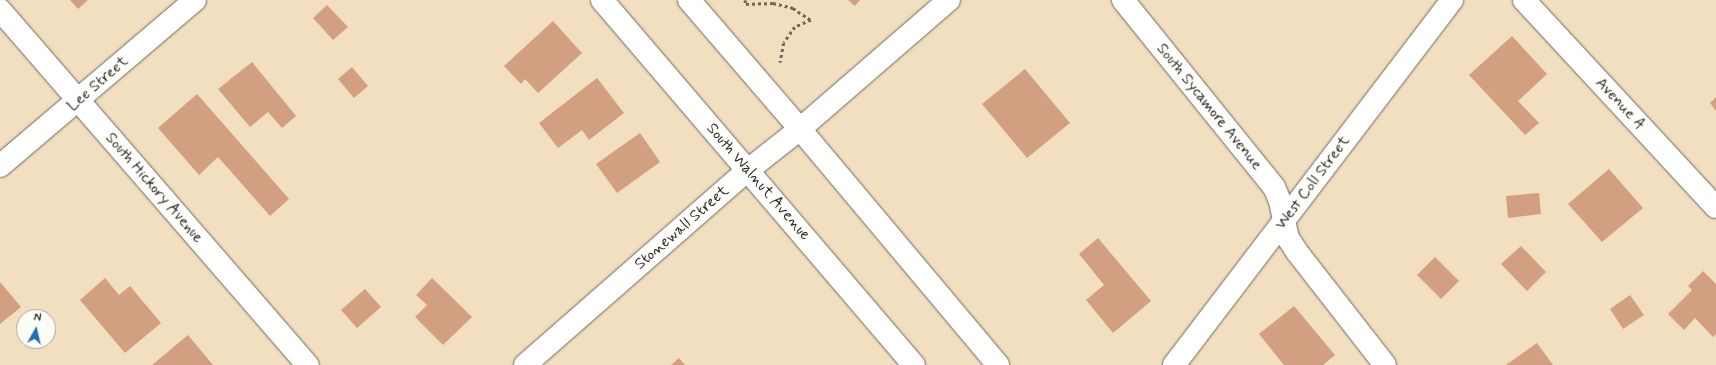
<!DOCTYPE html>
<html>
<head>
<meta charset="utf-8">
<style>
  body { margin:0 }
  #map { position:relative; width:1716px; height:365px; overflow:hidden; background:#f1dfc0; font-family:Mynerve,sans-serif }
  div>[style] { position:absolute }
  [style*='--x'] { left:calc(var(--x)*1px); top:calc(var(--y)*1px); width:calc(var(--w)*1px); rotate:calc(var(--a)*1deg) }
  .building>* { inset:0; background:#d39f81 }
  .path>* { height:2.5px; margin-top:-1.25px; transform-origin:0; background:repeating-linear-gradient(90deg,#706a5f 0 3px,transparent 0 6px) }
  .roads { filter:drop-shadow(0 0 1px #706a5f) drop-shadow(0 0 1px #706a5f) }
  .street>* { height:22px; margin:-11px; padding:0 11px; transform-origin:11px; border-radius:11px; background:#fff }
  .secondary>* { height:22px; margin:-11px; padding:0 11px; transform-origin:11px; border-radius:11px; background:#fff }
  span { translate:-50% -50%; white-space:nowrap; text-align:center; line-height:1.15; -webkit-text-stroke:3px #fdfcf7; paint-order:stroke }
  .street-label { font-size:16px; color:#2b2b2b }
  .north { position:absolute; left:16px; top:309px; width:40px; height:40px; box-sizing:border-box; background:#fdfcf7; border:1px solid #a9a8a5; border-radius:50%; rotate:8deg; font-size:11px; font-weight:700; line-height:16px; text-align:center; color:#2b2b2b }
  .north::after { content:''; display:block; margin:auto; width:14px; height:18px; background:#1f6fb2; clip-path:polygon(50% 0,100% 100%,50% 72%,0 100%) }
</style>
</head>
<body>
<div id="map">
  <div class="building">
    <div style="clip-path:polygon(70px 0,88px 0,78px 9px)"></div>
    <div style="clip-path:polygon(848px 0,860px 0,855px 6px)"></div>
    <div style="clip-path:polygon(327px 5px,348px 27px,333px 40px,313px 18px)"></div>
    <div style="clip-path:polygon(553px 21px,582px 53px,538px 93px,525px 79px,521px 84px,504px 66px)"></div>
    <div style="clip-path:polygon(1512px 36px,1547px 74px,1518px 101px,1539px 123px,1525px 135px,1469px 75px)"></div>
    <div style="clip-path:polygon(252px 62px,296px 116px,282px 128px,268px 112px,250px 127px,218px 89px)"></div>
    <div style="clip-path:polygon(352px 67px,368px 86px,354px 98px,338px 79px)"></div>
    <div style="clip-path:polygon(1025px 69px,1070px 123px,1027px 158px,982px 104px)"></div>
    <div style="clip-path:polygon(597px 78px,624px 113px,589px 140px,582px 130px,558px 148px,539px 123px)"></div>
    <div style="clip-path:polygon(197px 94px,289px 199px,270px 216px,218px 157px,199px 175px,158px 128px)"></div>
    <div style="clip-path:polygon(1716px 97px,1716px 111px,1710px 103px)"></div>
    <div style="clip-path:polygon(640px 133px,660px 162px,617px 193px,596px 164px)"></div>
    <div style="clip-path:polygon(1609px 169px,1643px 208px,1602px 242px,1568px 204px)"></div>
    <div style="clip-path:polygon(1539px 193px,1541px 214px,1508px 218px,1506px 196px)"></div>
    <div style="clip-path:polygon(1098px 238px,1151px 301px,1113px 333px,1086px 300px,1104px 285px,1079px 254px)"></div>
    <div style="clip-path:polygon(1521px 246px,1546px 272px,1527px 291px,1501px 264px)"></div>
    <div style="clip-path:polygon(1435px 257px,1459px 281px,1441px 299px,1417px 275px)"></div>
    <div style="clip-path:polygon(1703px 271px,1716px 284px,1716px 334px,1713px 337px,1695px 318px,1684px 330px,1668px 314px,1692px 290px,1688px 286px)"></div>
    <div style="clip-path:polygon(105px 278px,119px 295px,130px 286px,161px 323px,125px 353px,80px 300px)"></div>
    <div style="clip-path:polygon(432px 278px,472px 317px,443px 345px,415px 317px,427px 305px,416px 295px)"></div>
    <div style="clip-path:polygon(0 282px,21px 307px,0 324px)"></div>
    <div style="clip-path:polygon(365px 289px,381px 307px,357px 328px,341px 310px)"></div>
    <div style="clip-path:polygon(1630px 295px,1644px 315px,1623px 329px,1610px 309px)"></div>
    <div style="clip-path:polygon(1294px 306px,1335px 355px,1323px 365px,1284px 365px,1259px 334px)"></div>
    <div style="clip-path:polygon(188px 335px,213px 365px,152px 365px)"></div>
    <div style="clip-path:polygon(1537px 343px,1553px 365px,1506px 365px)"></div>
    <div style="clip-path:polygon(679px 358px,685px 365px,671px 365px)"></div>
  </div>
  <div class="path">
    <div style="--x:745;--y:0;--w:4;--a:76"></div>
    <div style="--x:746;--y:4;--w:27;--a:-2"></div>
    <div style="--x:773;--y:3;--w:21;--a:14"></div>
    <div style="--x:793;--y:8;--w:22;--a:34"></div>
    <div style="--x:811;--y:20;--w:17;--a:156"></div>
    <div style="--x:795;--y:27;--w:19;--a:125"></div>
    <div style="--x:784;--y:43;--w:20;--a:101"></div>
  </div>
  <div class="roads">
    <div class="street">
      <div style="--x:1123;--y:0;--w:240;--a:51.1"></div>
      <div style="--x:1274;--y:187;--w:15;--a:67"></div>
      <div style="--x:1280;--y:201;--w:38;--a:78"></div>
      <div style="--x:1288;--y:238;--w:17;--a:57"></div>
      <div style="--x:1297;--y:252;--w:143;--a:52.1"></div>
      <div style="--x:1524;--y:0;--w:282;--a:47.2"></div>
      <div style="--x:0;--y:10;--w:470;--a:49.1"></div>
      <div style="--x:0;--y:166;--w:256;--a:-40.4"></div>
      <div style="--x:525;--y:365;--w:296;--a:-41.2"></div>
      <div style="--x:748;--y:170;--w:66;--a:-38.3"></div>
      <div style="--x:800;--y:129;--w:197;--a:-40.9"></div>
      <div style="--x:1174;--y:365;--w:459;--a:-52.7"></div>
    </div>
    <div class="secondary">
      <div style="--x:602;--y:0;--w:480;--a:49.5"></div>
      <div style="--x:689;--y:0;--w:170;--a:49.3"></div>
      <div style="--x:800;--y:129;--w:308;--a:50"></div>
    </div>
  </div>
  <div class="street-label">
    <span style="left:98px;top:84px;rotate:-41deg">Lee Street</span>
    <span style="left:1620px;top:104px;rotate:47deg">Avenue A</span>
    <span style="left:1209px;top:107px;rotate:51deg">South Sycamore Avenue</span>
    <span style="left:758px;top:182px;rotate:49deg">South Walnut Avenue</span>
    <span style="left:1313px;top:183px;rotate:-53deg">West Coll Street</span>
    <span style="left:154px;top:188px;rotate:49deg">South Hickory Avenue</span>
    <span style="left:682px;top:228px;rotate:-41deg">Stonewall Street</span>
  </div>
  <div class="north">N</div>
</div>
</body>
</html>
